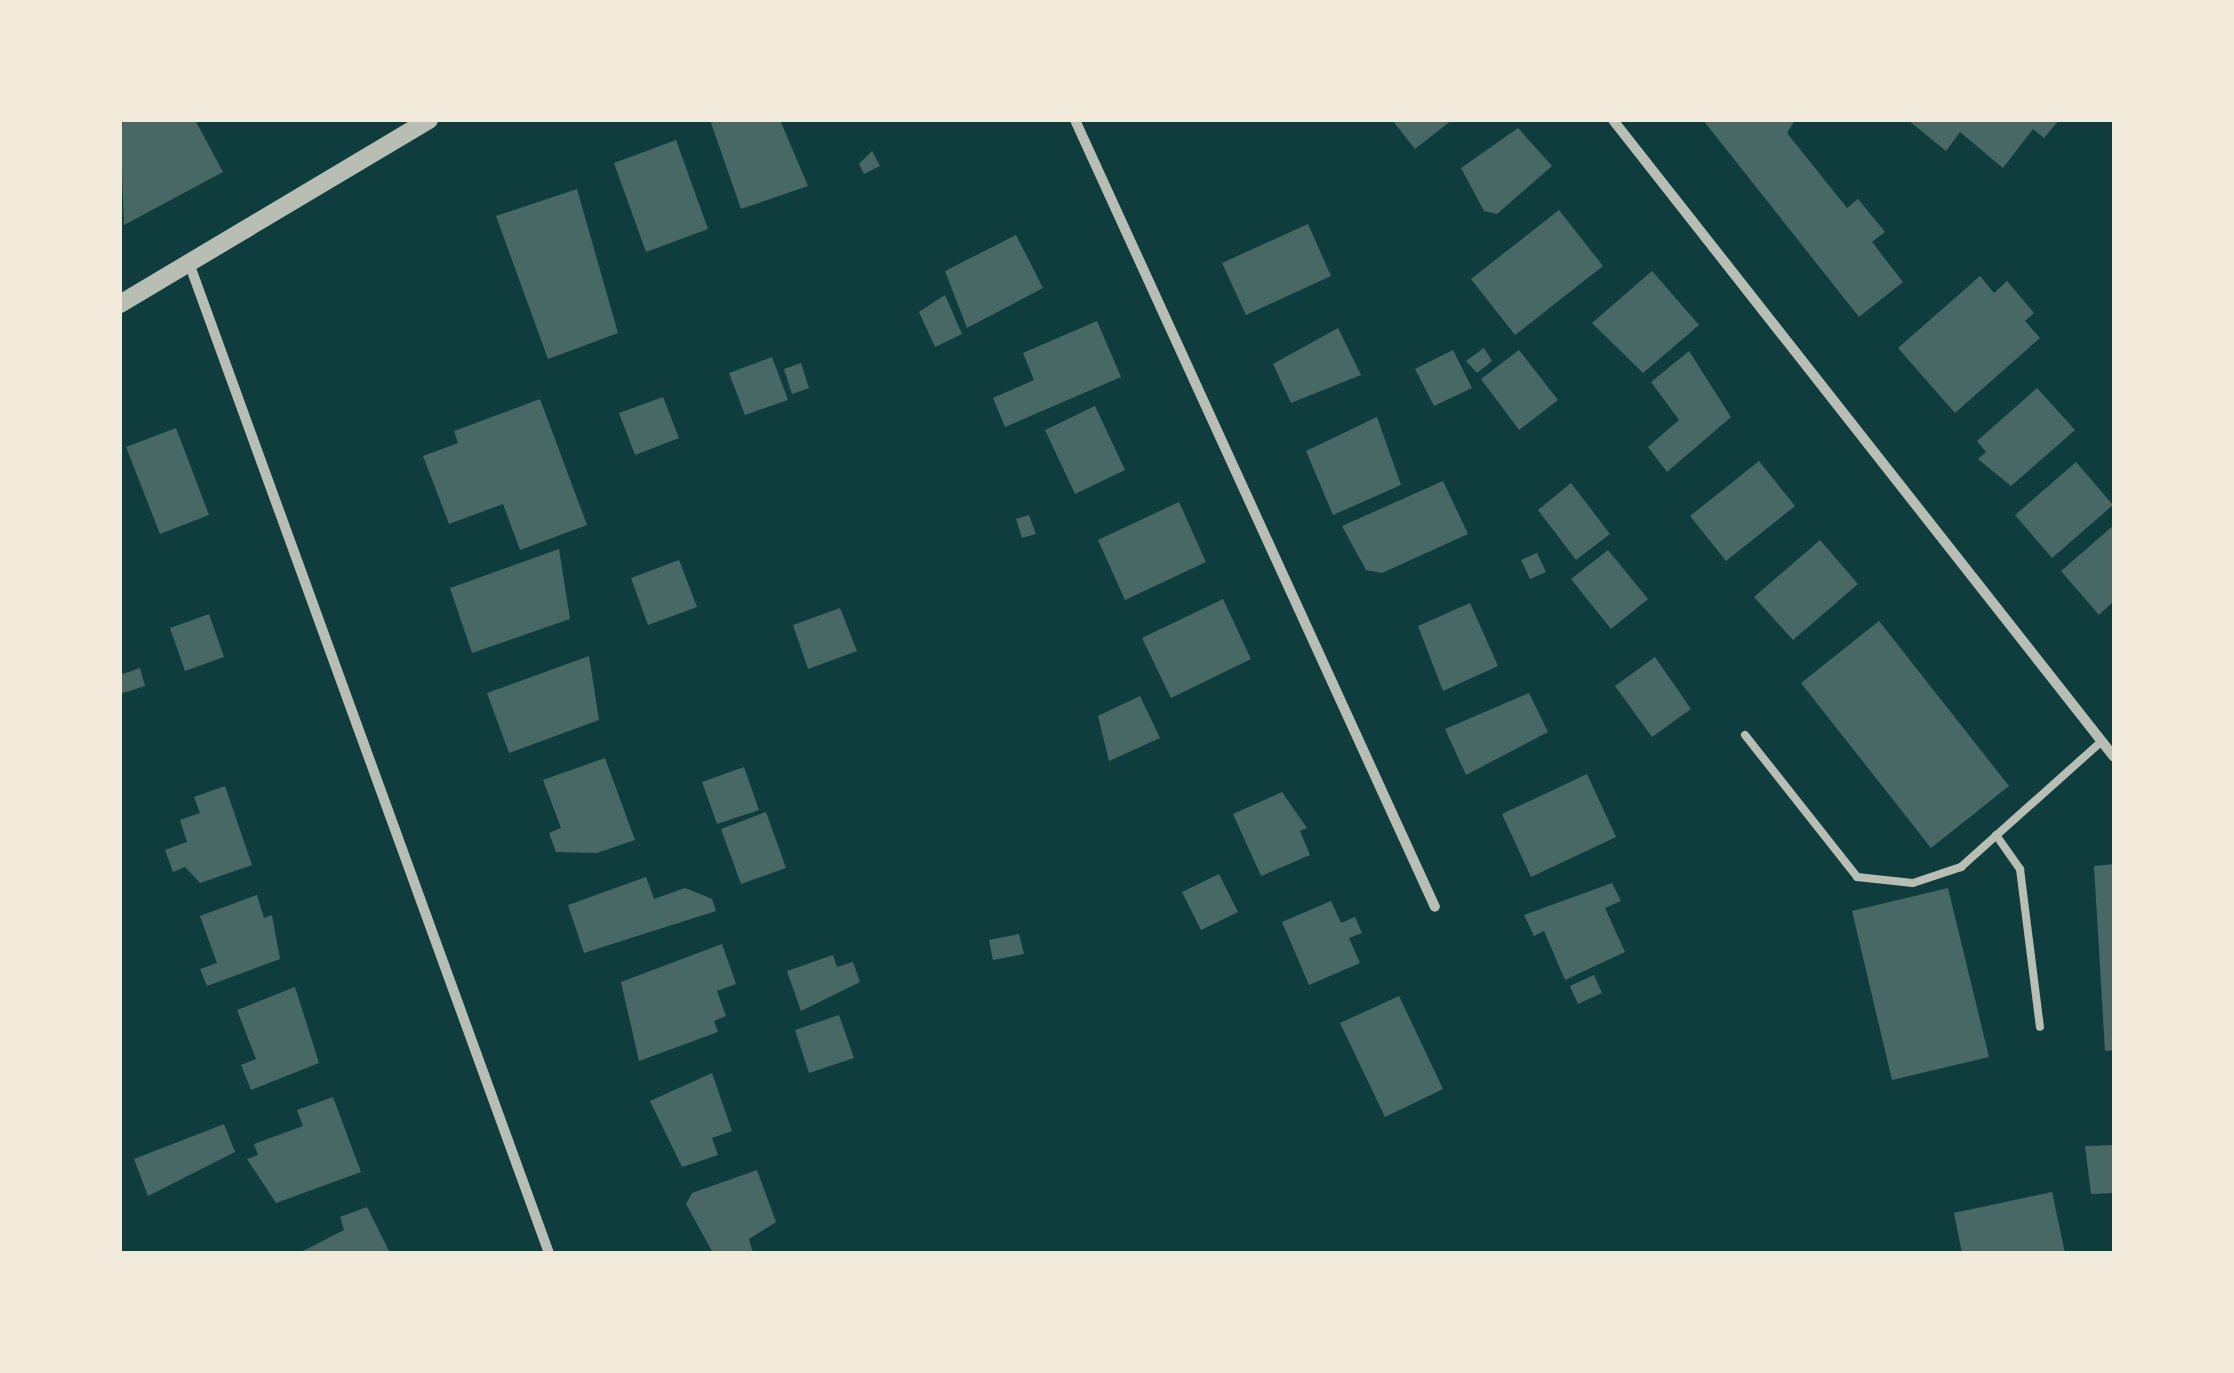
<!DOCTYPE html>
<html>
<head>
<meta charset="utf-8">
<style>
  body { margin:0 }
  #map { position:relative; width:2234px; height:1373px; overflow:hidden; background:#0f3d3e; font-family:"Exo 2",sans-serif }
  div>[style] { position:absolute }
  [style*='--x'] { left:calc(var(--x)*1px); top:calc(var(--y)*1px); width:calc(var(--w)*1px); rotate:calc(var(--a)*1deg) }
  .building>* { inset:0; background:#486865 }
  .service>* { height:8px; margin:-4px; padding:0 4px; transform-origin:4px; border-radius:4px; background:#b8beb3 }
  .minor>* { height:10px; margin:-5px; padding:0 5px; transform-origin:5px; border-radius:5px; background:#b8beb3 }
  .tertiary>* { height:18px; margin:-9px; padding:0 9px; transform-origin:9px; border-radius:9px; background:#b8beb3 }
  span { translate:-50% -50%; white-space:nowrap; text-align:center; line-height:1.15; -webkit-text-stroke:10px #f1e9da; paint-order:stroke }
  .frame { position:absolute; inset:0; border:122px solid #f1e9da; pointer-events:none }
</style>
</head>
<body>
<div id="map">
  <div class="building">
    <div style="clip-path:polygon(120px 120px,195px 120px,223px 172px,124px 225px)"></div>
    <div style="clip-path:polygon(710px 120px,780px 120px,808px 186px,741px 209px)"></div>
    <div style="clip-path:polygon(1392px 120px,1452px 120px,1415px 149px)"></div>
    <div style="clip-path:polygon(1703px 120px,1795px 120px,1787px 133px,1847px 208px,1858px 199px,1885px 232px,1872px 242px,1903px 282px,1859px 317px)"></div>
    <div style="clip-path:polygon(1908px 120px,2059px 120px,2044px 138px,2033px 129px,2003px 168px,1960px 132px,1946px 151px)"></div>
    <div style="clip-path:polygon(1518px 128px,1552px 166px,1497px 214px,1484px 211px,1461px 168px)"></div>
    <div style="clip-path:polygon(676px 140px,708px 229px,646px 252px,614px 163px)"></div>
    <div style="clip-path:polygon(872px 151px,880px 166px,864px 174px,859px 164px)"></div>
    <div style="clip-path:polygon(577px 189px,618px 333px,548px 359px,496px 216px)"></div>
    <div style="clip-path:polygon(1559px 210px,1603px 266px,1515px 335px,1471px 279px)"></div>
    <div style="clip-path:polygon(1308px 224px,1331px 276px,1246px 315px,1222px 263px)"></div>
    <div style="clip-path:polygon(1016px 235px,1043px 288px,967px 328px,945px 271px)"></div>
    <div style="clip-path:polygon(1652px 271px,1699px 325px,1643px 373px,1592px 323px)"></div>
    <div style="clip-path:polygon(1980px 276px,1994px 293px,2007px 281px,2034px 313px,2025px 321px,2040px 338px,1955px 413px,1898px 348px)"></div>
    <div style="clip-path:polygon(945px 295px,962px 334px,935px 347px,919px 312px)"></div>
    <div style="clip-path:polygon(1097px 321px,1121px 377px,1005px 427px,993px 398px,1034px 380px,1023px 353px)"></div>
    <div style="clip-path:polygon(1338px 328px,1361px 375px,1291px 403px,1273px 364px)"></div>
    <div style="clip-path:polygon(1484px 348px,1492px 361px,1477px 373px,1466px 361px)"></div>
    <div style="clip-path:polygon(1453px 350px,1472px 388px,1434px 406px,1415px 369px)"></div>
    <div style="clip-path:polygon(1519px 350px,1558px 400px,1519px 430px,1481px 379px)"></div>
    <div style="clip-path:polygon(1689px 351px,1731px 417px,1667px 472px,1648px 447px,1679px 420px,1651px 382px)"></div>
    <div style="clip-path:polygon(772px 357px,788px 400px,745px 415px,729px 373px)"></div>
    <div style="clip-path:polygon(801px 363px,809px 388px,792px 394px,784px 369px)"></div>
    <div style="clip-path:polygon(2037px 388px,2075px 430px,2011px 486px,1978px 459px,1986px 452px,1977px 441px)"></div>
    <div style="clip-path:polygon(663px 397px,679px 438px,635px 455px,619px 413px)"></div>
    <div style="clip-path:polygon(540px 399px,587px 525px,520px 550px,503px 504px,449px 524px,423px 456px,458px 443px,454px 431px)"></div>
    <div style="clip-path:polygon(1095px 406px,1125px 470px,1075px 494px,1045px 430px)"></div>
    <div style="clip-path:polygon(1377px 417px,1401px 485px,1333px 515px,1306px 451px)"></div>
    <div style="clip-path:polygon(176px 428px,209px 515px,160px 534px,126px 447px)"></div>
    <div style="clip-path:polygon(1759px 461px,1795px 506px,1726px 561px,1690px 516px)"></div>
    <div style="clip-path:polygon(2076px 462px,2113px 505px,2052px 558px,2015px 515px)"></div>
    <div style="clip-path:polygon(1443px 481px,1468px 534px,1382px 573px,1366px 570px,1342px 526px)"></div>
    <div style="clip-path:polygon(1571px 483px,1610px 534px,1576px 560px,1538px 510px)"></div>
    <div style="clip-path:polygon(1179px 502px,1206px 562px,1125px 600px,1098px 540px)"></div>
    <div style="clip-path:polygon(1029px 515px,1036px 534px,1022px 538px,1016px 519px)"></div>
    <div style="clip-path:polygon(2114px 525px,2114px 601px,2099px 615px,2061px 571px)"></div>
    <div style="clip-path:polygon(1820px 540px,1858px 584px,1793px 640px,1754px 597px)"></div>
    <div style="clip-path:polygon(559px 549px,570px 619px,472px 653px,450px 588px)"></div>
    <div style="clip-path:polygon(1608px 550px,1648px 599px,1611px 629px,1571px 579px)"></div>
    <div style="clip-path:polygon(1537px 553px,1546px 572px,1530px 579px,1521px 560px)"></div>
    <div style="clip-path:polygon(679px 560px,697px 607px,648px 625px,631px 578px)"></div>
    <div style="clip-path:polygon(1223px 599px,1251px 659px,1171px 698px,1142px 638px)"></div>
    <div style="clip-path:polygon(1470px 603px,1498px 666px,1443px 691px,1418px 626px)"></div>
    <div style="clip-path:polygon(840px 608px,857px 651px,808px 669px,793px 625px)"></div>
    <div style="clip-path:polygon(209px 614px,224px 657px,185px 671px,170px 628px)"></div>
    <div style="clip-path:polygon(1879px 621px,2009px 786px,1931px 848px,1801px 683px)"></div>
    <div style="clip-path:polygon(589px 656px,599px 720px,509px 753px,487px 693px)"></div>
    <div style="clip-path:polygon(1655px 657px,1691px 709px,1652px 737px,1615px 686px)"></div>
    <div style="clip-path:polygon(140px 668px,145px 686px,120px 694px,120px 675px)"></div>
    <div style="clip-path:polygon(1529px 693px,1548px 732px,1466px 775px,1445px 729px)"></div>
    <div style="clip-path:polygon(1140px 696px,1160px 738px,1109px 761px,1098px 716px)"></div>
    <div style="clip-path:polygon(605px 758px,635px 840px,597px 853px,556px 852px,549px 833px,561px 828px,543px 780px)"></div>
    <div style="clip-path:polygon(744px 767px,759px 810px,717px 824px,702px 782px)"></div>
    <div style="clip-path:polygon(1587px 774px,1616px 837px,1531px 877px,1502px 814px)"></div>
    <div style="clip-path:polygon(225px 786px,252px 865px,200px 883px,185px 867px,173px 872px,165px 850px,187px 842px,180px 820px,200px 813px,194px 797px)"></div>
    <div style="clip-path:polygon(1282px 792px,1307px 828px,1300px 831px,1310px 855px,1261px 876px,1233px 814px)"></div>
    <div style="clip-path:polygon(766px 812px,786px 868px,741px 884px,721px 829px)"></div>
    <div style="clip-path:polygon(2114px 864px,2114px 1050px,2105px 1051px,2094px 866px)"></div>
    <div style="clip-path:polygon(1219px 874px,1238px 912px,1201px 930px,1182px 892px)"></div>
    <div style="clip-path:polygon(646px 877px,654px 899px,685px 888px,712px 899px,716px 911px,584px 953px,568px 905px)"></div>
    <div style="clip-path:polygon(1612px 883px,1621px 901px,1605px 908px,1625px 952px,1565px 980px,1544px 931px,1534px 936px,1524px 915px)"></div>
    <div style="clip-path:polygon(1948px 888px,1989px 1057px,1892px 1080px,1852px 911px)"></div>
    <div style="clip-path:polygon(257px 895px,264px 918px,272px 915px,280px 959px,207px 986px,200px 969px,217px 963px,200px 916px)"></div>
    <div style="clip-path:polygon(1331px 901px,1341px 923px,1355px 917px,1362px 933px,1349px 938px,1360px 963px,1309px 985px,1282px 922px)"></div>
    <div style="clip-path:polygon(1019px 934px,1024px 954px,993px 960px,989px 940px)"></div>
    <div style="clip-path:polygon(722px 944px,736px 984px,717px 991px,726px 1016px,714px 1021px,718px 1032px,639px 1061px,621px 982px)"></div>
    <div style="clip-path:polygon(833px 955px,837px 967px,853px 962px,860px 982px,801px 1011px,787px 971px)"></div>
    <div style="clip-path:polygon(1594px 975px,1602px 993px,1578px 1004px,1570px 986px)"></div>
    <div style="clip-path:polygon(295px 987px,319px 1063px,251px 1090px,241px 1065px,256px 1059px,237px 1010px)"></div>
    <div style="clip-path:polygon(1399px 996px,1443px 1089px,1385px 1117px,1340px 1023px)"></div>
    <div style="clip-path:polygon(839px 1015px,854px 1058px,809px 1073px,795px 1030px)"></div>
    <div style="clip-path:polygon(712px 1073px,732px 1131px,712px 1138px,718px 1155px,682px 1167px,650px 1101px)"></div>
    <div style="clip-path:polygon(333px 1097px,361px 1172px,276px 1203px,247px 1159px,258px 1155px,254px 1144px,303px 1126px,297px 1110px)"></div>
    <div style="clip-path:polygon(224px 1124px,235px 1152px,148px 1196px,134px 1159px)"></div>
    <div style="clip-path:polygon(2114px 1145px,2114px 1193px,2091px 1194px,2085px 1146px)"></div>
    <div style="clip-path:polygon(757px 1170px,776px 1222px,749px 1239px,753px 1253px,713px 1253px,686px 1204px,692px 1193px)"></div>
    <div style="clip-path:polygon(2052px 1192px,2065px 1253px,1962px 1253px,1954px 1213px)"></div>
    <div style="clip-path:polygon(367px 1207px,390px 1253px,299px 1253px,344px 1230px,340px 1217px)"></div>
  </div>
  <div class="service">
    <div style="--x:1745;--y:735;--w:181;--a:51.7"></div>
    <div style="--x:1857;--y:877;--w:56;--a:6.1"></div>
    <div style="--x:1913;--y:883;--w:51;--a:-18.4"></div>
    <div style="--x:1961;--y:867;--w:188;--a:-41.8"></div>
    <div style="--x:1996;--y:835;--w:42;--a:54.8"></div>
    <div style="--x:2020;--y:869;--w:159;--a:82.8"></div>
  </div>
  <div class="minor">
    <div style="--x:1075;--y:120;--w:865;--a:65.42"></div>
    <div style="--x:1613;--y:120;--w:810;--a:51.81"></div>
    <div style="--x:189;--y:263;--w:1053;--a:70.02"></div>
  </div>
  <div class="tertiary">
    <div style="--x:120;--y:304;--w:360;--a:-30.8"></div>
  </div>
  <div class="frame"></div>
</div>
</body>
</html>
